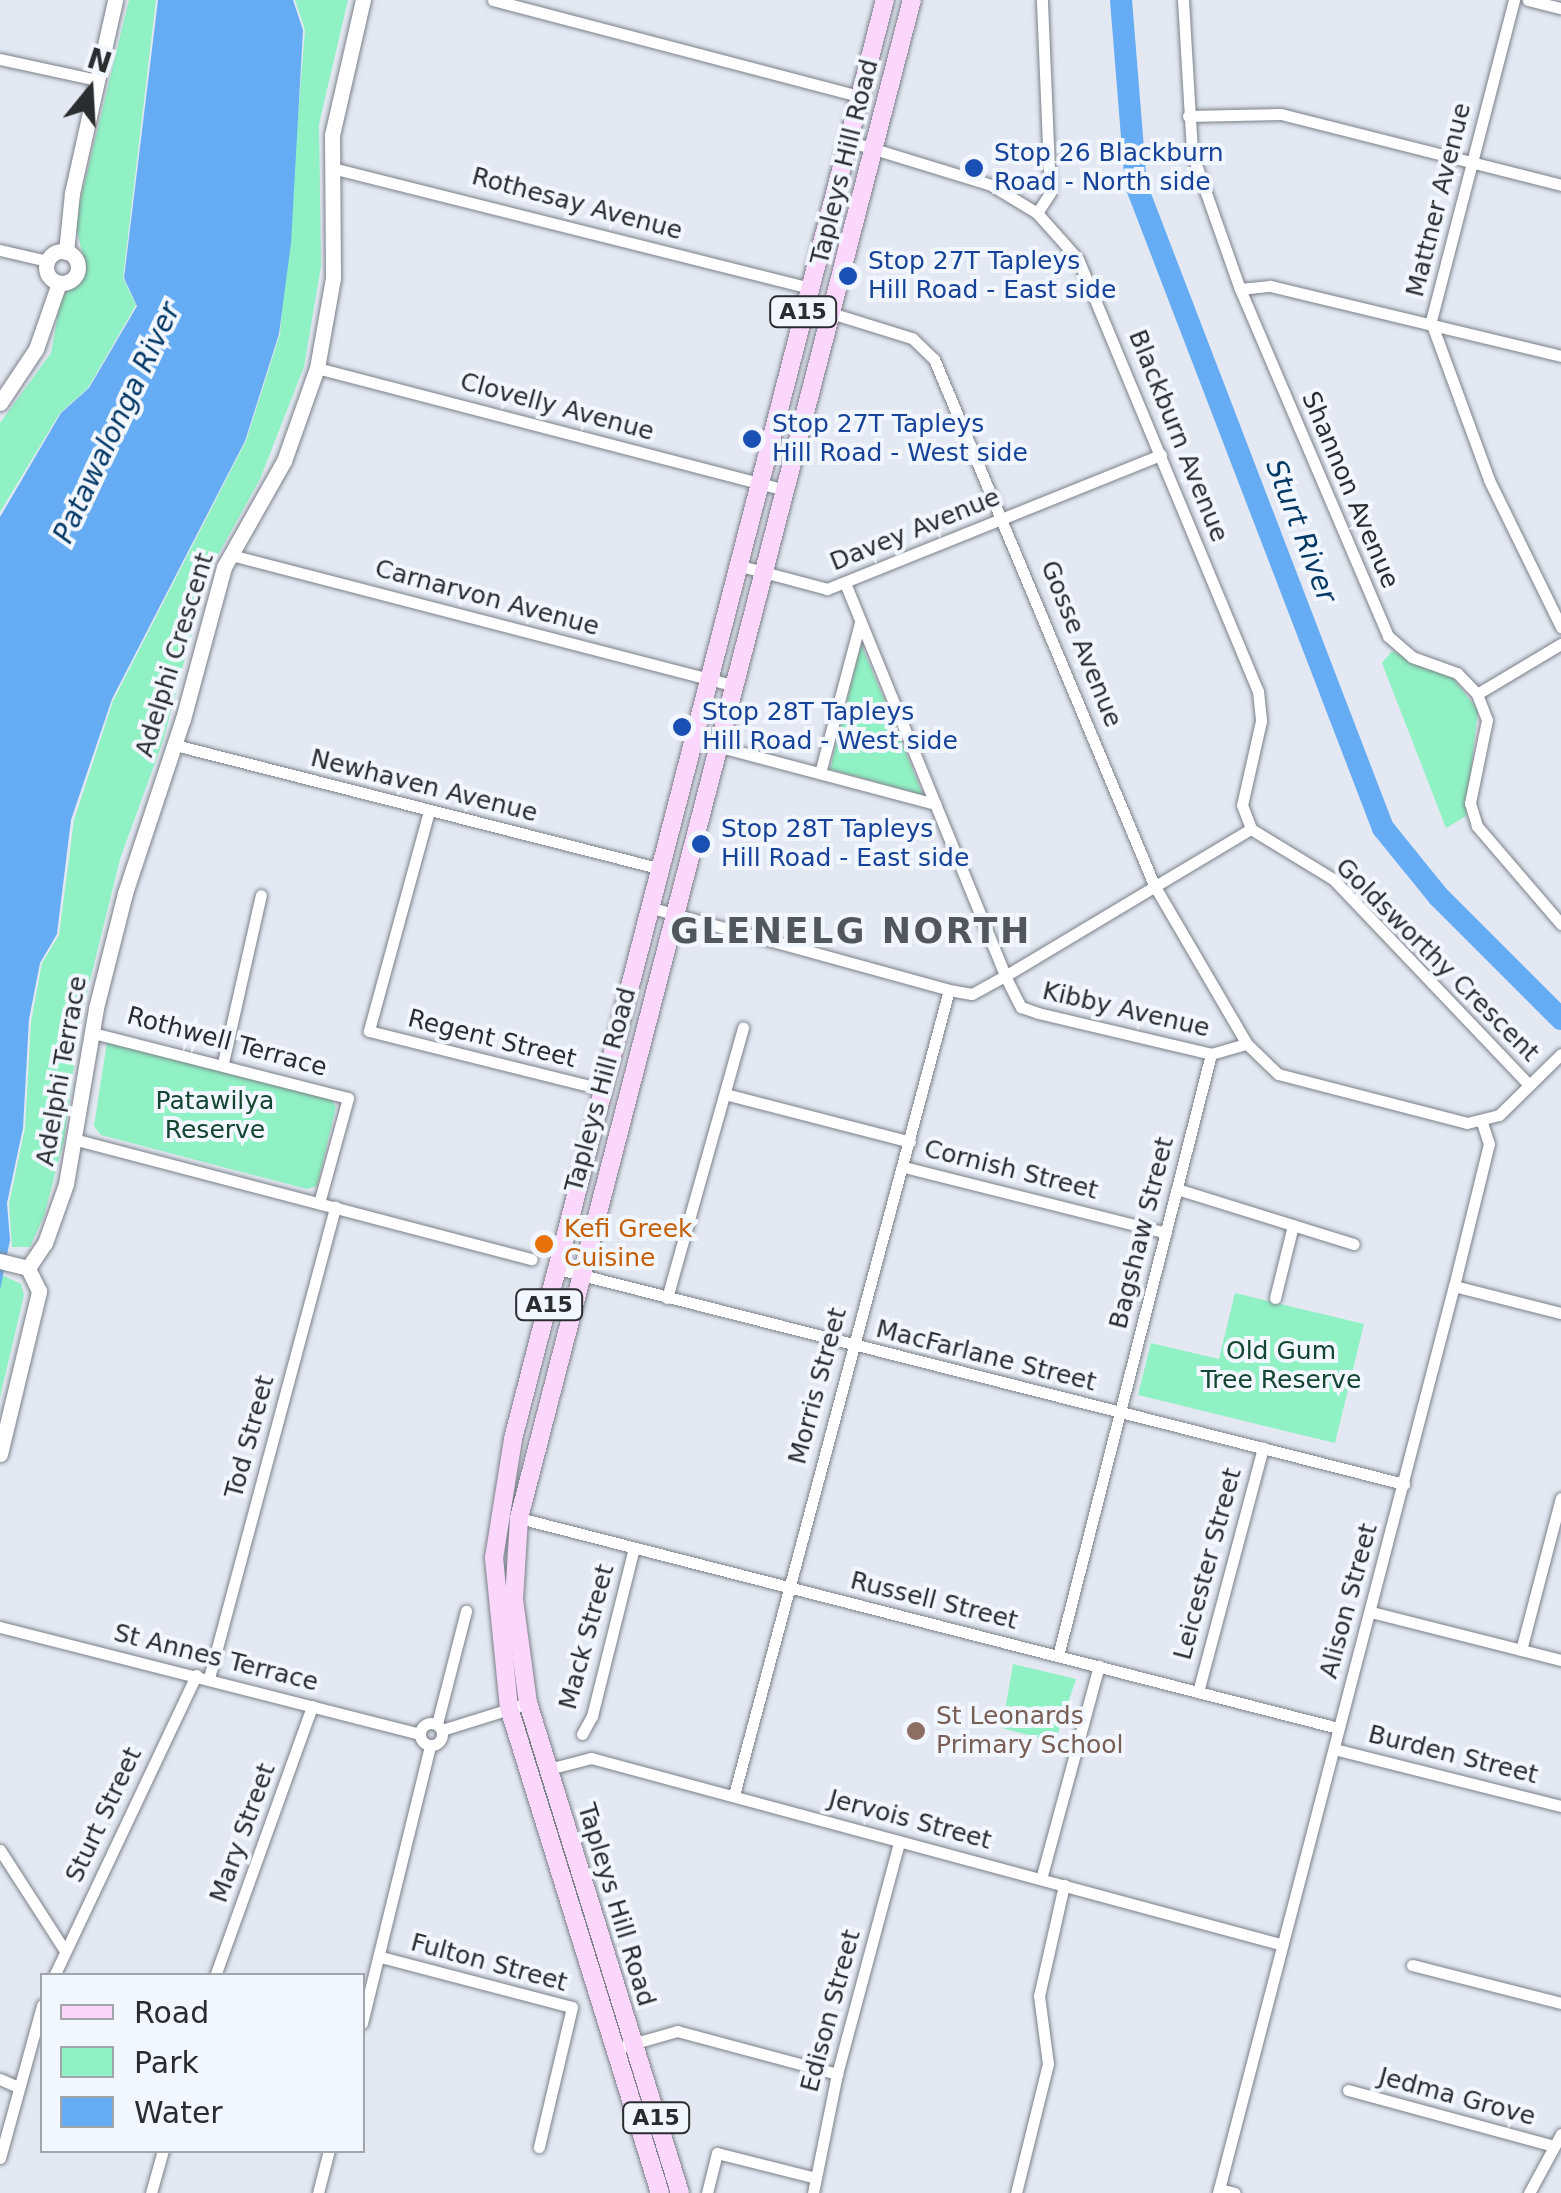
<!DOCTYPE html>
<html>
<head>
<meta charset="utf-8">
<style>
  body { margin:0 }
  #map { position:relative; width:1561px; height:2193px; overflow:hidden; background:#e3e8f2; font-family:"DejaVu Sans",sans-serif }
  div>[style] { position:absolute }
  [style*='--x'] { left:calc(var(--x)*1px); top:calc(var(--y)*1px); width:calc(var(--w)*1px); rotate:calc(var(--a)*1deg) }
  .green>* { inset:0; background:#90f1c4 }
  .water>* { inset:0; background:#66acf4 }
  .river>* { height:22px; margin:-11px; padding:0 11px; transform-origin:11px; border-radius:11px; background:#66acf4 }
  .roads { filter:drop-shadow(0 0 2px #7c8089) drop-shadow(0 0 2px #7c8089) }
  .street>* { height:11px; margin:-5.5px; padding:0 5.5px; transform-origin:5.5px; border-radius:5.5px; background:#fff }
  .street>.ring { margin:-5.5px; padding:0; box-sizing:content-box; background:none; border:11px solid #fff; border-radius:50% }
  .secondary>* { height:15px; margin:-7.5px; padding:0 7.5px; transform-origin:7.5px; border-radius:7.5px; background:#fff }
  .secondary>.ring { margin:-7.5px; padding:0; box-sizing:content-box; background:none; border:15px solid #fff; border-radius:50% }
  .primary>* { height:18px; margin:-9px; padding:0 9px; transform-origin:9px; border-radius:9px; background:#fbd7fc }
  .dots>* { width:28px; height:28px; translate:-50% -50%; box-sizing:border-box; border:5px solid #f1f6ff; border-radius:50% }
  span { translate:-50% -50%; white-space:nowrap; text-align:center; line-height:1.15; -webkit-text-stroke:8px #f1f6ff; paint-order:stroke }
  .shield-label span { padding:2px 8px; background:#f1f6ff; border:2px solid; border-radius:8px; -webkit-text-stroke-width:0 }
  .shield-label { font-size:22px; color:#2a2c2f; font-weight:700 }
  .transit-label { font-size:25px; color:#164399 }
  .left { translate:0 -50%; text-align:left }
  .street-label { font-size:25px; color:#2a2c2f }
  .park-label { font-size:25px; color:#144531 }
  .food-label { font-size:25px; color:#c56008 }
  .education-label { font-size:25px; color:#785e54 }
  .water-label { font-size:28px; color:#043966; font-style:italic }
  .district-label { font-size:35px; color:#52575e; font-weight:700; letter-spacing:2.5px }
  .legend { position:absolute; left:40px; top:1973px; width:325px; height:180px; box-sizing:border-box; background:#f1f6ff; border:2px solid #a1a5ac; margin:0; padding:12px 18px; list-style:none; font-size:30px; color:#2a2c2f }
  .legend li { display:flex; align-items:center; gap:20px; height:50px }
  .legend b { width:50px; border:2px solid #a1a5ac }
  .north { position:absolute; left:40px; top:40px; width:100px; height:100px; -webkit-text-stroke:8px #f1f6ff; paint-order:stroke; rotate:18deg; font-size:28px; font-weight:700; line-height:40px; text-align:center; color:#2a2c2f }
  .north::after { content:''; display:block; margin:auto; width:35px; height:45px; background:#2a2c2f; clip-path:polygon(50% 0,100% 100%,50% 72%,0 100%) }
</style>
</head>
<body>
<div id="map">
  <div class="green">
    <div style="clip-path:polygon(129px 0,156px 0,123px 278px,136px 305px,88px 388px,60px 413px,0 512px,0 423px,51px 353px,61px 298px,86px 269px,75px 222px)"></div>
    <div style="clip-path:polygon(295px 0,348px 0,319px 124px,321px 266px,304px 367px,260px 479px,207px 575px,163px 741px,120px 859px,80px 1021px,64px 1140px,44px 1216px,30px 1247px,12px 1247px,9px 1204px,25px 1128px,31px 1022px,42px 963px,59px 935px,74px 820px,113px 701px,246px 441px,280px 334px,305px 30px)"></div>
    <div style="clip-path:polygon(861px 644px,894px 723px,923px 795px,830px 769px)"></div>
    <div style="clip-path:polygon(1392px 651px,1452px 677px,1478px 710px,1466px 816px,1446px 828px,1382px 663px)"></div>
    <div style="clip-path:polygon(107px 1042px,331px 1099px,336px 1107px,317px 1186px,307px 1189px,101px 1135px,94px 1126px)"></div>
    <div style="clip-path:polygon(0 1274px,21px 1284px,24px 1295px,0 1397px)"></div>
    <div style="clip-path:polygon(1235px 1293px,1364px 1324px,1335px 1443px,1138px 1395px,1151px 1343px,1219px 1359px)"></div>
    <div style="clip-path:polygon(1013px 1664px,1076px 1679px,1055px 1742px,1002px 1728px)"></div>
  </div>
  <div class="water">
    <div style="clip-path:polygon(158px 0,293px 0,303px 30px,291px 243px,279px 334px,245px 441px,112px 699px,71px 820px,57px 934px,40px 963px,29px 1019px,23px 1128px,7px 1203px,10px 1240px,0 1290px,0 517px,61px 413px,89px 388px,137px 306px,124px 278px)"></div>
  </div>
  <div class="river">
    <div style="--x:1121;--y:0;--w:186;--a:85.4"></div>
    <div style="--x:1136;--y:185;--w:689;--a:68.99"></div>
    <div style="--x:1383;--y:828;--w:87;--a:51"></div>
    <div style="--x:1438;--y:896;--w:174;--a:45"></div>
  </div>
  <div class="roads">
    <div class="street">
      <div style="--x:493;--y:0;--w:379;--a:14.7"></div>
      <div style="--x:1183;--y:0;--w:153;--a:86.6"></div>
      <div style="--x:1192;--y:153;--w:144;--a:70.6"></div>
      <div style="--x:1240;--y:289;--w:377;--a:66.9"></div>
      <div style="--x:1388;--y:636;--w:32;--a:41"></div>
      <div style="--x:1412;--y:657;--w:48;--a:19.6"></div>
      <div style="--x:1457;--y:673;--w:29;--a:46"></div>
      <div style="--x:1477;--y:694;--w:28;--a:69"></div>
      <div style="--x:1487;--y:720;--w:85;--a:101.6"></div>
      <div style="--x:1470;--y:803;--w:24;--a:73"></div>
      <div style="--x:1477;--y:826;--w:129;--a:49.4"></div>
      <div style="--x:1514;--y:0;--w:333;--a:104.5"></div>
      <div style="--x:1431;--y:322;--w:168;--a:69.8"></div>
      <div style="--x:1489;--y:480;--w:164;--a:63.9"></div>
      <div style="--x:1528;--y:0;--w:34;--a:14"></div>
      <div style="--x:0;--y:59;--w:99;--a:12.2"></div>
      <div style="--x:1188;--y:116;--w:93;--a:-1.2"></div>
      <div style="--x:1281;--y:114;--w:289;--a:14.2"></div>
      <div style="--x:848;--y:141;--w:150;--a:17.1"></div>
      <div style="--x:991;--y:185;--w:54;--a:31.3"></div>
      <div style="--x:1037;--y:213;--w:62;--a:48.3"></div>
      <div style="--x:1078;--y:259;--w:468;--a:67.4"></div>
      <div style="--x:1258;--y:691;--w:30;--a:84"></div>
      <div style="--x:1261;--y:721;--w:86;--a:102.7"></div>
      <div style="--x:1242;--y:805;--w:26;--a:69"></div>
      <div style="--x:332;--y:168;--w:492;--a:14.1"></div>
      <div style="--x:1037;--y:213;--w:24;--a:-57"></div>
      <div style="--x:1050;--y:193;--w:193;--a:-92.4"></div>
      <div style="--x:0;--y:250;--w:48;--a:13.2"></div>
      <div style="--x:1240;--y:289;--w:30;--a:-6"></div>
      <div style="--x:1270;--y:286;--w:299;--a:13.5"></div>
      <div style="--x:831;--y:313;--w:85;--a:17.2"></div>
      <div style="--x:912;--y:338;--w:30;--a:44"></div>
      <div style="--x:934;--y:359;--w:570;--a:67.3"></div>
      <div style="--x:1154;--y:885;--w:184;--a:59.7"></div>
      <div style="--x:317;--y:368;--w:484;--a:14.6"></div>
      <div style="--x:231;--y:555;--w:518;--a:14.55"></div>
      <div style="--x:737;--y:565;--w:93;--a:14.9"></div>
      <div style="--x:827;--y:589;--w:360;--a:-21.9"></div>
      <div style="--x:845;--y:583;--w:424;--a:67.8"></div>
      <div style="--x:1005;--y:976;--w:287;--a:-30.9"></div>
      <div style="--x:1477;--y:694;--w:98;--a:-30.8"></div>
      <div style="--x:175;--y:745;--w:503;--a:14.29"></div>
      <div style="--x:717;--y:746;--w:226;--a:14.9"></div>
      <div style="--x:820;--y:773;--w:155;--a:-75.1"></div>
      <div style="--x:429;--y:811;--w:228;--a:105.3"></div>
      <div style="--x:369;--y:1031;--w:243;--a:14"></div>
      <div style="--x:1251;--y:829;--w:96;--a:31.4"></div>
      <div style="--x:1333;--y:879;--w:284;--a:46.4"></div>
      <div style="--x:652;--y:908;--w:308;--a:15.4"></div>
      <div style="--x:949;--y:990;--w:23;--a:10"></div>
      <div style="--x:972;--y:994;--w:38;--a:-29"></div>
      <div style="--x:1005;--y:976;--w:35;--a:63"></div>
      <div style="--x:1021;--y:1007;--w:18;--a:19"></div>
      <div style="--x:1038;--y:1013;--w:178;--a:13.3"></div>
      <div style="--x:1211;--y:1054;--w:37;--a:-16"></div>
      <div style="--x:1247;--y:1044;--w:43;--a:44.1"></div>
      <div style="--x:1278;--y:1074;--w:195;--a:14.5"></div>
      <div style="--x:1467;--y:1123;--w:33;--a:-14"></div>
      <div style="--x:1499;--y:1115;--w:87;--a:-44.5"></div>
      <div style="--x:93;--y:1033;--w:263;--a:14.3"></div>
      <div style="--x:348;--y:1098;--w:109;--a:105.4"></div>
      <div style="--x:223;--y:1063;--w:172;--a:-77.3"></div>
      <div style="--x:725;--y:1094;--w:191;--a:14.5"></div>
      <div style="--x:77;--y:1140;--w:470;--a:14.7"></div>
      <div style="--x:904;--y:1167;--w:270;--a:14.1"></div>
      <div style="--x:1177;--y:1189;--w:185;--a:17.3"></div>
      <div style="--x:558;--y:1269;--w:873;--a:14.26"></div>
      <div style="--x:1454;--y:1286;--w:110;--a:14.2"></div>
      <div style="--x:667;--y:1298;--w:281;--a:-74.3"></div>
      <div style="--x:1275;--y:1298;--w:75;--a:-76.1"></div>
      <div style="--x:519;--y:1518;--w:845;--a:14.38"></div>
      <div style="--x:1371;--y:1612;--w:196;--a:14.2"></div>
      <div style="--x:0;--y:1627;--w:433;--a:14.3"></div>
      <div style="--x:1521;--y:1650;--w:157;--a:-75.3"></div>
      <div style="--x:1058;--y:1656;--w:621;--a:-75.74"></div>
      <div style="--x:209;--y:1678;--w:488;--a:-75"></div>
      <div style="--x:1198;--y:1692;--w:253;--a:-75.1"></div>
      <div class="ring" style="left:420px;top:1723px;width:11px;height:11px"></div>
      <div style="--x:437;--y:1724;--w:117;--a:-75.6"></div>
      <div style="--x:442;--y:1730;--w:90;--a:-17.4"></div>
      <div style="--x:582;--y:1734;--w:21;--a:-61"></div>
      <div style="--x:592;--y:1716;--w:170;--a:-76"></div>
      <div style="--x:1334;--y:1749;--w:234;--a:14.1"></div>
      <div style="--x:545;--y:1770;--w:48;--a:-14.6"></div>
      <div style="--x:591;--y:1758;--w:714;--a:15.11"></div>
      <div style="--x:734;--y:1795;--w:833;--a:-75.05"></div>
      <div style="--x:0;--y:1850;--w:120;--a:57.2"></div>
      <div style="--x:1041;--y:1879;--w:221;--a:-74.8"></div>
      <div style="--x:381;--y:1957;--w:197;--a:14.7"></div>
      <div style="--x:572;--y:2007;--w:144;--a:103.3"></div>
      <div style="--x:1412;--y:1965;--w:154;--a:14.3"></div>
      <div style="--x:54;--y:1976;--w:333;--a:-64.7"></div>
      <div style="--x:215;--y:1976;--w:287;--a:-70.2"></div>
      <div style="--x:362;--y:2023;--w:285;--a:-76.2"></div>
      <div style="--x:614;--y:2049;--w:66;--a:-15.9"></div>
      <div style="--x:677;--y:2031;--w:166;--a:15"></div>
      <div style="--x:0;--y:2079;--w:20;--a:24"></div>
      <div style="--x:1348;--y:2090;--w:213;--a:15.2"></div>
      <div style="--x:0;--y:2158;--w:159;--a:-74.6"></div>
      <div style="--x:1219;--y:2189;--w:16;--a:14"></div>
      <div style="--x:151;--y:2193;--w:45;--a:-74.4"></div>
      <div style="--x:318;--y:2193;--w:44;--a:-75.7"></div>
      <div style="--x:707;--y:2193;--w:41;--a:-76"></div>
      <div style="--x:717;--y:2153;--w:98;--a:14.2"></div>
      <div style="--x:813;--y:2193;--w:121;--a:-78.6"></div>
      <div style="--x:837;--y:2074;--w:240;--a:-75"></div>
      <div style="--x:1016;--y:2193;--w:133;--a:-76.1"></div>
      <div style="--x:1048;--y:2064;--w:69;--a:-97.5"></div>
      <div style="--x:1039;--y:1996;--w:114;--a:-77.3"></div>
      <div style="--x:1218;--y:2193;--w:937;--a:-75.42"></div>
      <div style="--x:1454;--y:1286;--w:146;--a:-76.2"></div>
      <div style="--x:1489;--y:1144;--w:23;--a:-108"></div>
      <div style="--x:1529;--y:2193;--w:67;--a:-61.5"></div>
    </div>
    <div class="secondary">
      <div class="ring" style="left:46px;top:251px;width:17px;height:17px"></div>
      <div style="--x:66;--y:252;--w:59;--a:-84.2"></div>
      <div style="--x:72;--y:193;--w:198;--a:-77.4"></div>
      <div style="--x:0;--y:403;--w:65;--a:-56.3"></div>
      <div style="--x:36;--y:349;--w:70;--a:-70.8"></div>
      <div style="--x:0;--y:1261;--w:29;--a:14"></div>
      <div style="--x:28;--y:1268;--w:30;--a:-56"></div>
      <div style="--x:45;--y:1243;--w:63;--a:-70.4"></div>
      <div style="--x:66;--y:1184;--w:179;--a:-80.3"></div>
      <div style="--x:96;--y:1008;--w:119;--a:-75.8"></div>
      <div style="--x:125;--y:893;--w:183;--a:-71.6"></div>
      <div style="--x:183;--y:719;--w:157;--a:-74.9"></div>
      <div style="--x:224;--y:567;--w:122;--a:-60.5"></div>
      <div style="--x:284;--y:461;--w:99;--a:-70.5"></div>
      <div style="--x:317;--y:368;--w:91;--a:-79.9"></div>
      <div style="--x:333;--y:278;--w:143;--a:-90.4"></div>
      <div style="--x:332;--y:135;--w:139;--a:-77.1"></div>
      <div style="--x:0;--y:1454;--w:168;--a:-76.5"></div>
      <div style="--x:39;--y:1291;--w:25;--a:-116"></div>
    </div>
    <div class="primary">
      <div style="--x:660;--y:2193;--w:508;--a:-107.29"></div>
      <div style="--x:509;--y:1708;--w:151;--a:-95.7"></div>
      <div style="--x:494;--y:1558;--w:121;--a:-80.9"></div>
      <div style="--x:513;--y:1439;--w:1486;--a:-75.51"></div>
      <div style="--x:680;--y:2193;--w:513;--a:-107.23"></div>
      <div style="--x:528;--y:1703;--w:104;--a:-97.7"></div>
      <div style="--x:514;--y:1600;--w:82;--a:-86.5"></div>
      <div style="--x:519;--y:1518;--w:1568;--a:-75.49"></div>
    </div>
  </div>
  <div class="dots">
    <div style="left:974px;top:168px;background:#1a4fb4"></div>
    <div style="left:848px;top:276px;background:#1a4fb4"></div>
    <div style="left:752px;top:439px;background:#1a4fb4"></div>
    <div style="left:682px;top:727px;background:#1a4fb4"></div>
    <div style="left:701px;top:844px;background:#1a4fb4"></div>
    <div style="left:544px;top:1244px;background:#e8710a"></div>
    <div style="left:916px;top:1731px;background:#8d6e63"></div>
  </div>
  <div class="shield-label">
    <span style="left:803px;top:312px">A15</span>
    <span style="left:549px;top:1305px">A15</span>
    <span style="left:656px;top:2118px">A15</span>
  </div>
  <div class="transit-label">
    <span class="left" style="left:994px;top:168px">Stop 26 Blackburn<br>Road - North side</span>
    <span class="left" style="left:868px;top:276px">Stop 27T Tapleys<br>Hill Road - East side</span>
    <span class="left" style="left:772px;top:439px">Stop 27T Tapleys<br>Hill Road - West side</span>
    <span class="left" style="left:702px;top:727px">Stop 28T Tapleys<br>Hill Road - West side</span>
    <span class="left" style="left:721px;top:844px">Stop 28T Tapleys<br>Hill Road - East side</span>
  </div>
  <div class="street-label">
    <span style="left:845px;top:162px;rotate:-76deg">Tapleys Hill Road</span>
    <span style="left:1439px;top:200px;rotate:-76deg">Mattner Avenue</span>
    <span style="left:577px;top:204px;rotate:15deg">Rothesay Avenue</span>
    <span style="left:557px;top:407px;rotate:15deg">Clovelly Avenue</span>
    <span style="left:1178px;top:436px;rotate:68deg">Blackburn Avenue</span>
    <span style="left:1350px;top:490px;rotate:67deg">Shannon Avenue</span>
    <span style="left:915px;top:530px;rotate:-22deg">Davey Avenue</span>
    <span style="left:487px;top:598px;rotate:15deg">Carnarvon Avenue</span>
    <span style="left:1081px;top:644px;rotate:68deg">Gosse Avenue</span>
    <span style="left:175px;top:655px;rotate:-73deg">Adelphi Crescent</span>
    <span style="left:424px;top:786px;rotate:14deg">Newhaven Avenue</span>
    <span style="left:1437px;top:960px;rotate:45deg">Goldsworthy Crescent</span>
    <span style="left:1126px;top:1010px;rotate:13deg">Kibby Avenue</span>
    <span style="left:492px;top:1039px;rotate:14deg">Regent Street</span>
    <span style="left:227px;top:1042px;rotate:15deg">Rothwell Terrace</span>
    <span style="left:62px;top:1071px;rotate:-80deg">Adelphi Terrace</span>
    <span style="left:601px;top:1090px;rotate:-75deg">Tapleys Hill Road</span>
    <span style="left:1011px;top:1170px;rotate:14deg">Cornish Street</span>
    <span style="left:1142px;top:1233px;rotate:-76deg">Bagshaw Street</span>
    <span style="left:986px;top:1356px;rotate:14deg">MacFarlane Street</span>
    <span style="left:818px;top:1386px;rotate:-75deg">Morris Street</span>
    <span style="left:250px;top:1437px;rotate:-75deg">Tod Street</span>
    <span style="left:1208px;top:1564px;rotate:-75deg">Leicester Street</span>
    <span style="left:934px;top:1601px;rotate:14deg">Russell Street</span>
    <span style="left:1349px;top:1601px;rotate:-75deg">Alison Street</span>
    <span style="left:587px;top:1637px;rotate:-75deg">Mack Street</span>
    <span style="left:216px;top:1658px;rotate:14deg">St Annes Terrace</span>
    <span style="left:1453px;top:1755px;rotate:14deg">Burden Street</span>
    <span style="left:104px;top:1815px;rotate:-65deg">Sturt Street</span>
    <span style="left:910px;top:1820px;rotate:15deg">Jervois Street</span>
    <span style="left:243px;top:1833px;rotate:-70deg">Mary Street</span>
    <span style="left:616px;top:1905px;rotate:73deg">Tapleys Hill Road</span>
    <span style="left:489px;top:1963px;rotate:15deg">Fulton Street</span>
    <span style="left:831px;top:2011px;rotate:-75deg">Edison Street</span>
    <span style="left:1457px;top:2097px;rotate:15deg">Jedma Grove</span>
  </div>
  <div class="park-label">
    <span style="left:215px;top:1116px">Patawilya<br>Reserve</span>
    <span style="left:1281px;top:1366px">Old Gum<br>Tree Reserve</span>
  </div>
  <div class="food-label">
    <span class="left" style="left:564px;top:1244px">Kefi Greek<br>Cuisine</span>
  </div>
  <div class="education-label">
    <span class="left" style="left:936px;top:1731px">St Leonards<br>Primary School</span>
  </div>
  <div class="water-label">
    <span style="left:117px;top:423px;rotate:-65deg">Patawalonga River</span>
    <span style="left:1301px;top:531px;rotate:69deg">Sturt River</span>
  </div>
  <div class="district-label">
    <span style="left:851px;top:931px">GLENELG NORTH</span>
  </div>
  <ul class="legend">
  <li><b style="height:12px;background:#fbd7fc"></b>Road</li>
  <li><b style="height:28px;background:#90f1c4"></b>Park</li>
  <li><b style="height:28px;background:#66acf4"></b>Water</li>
  </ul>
  <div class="north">N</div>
</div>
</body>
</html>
